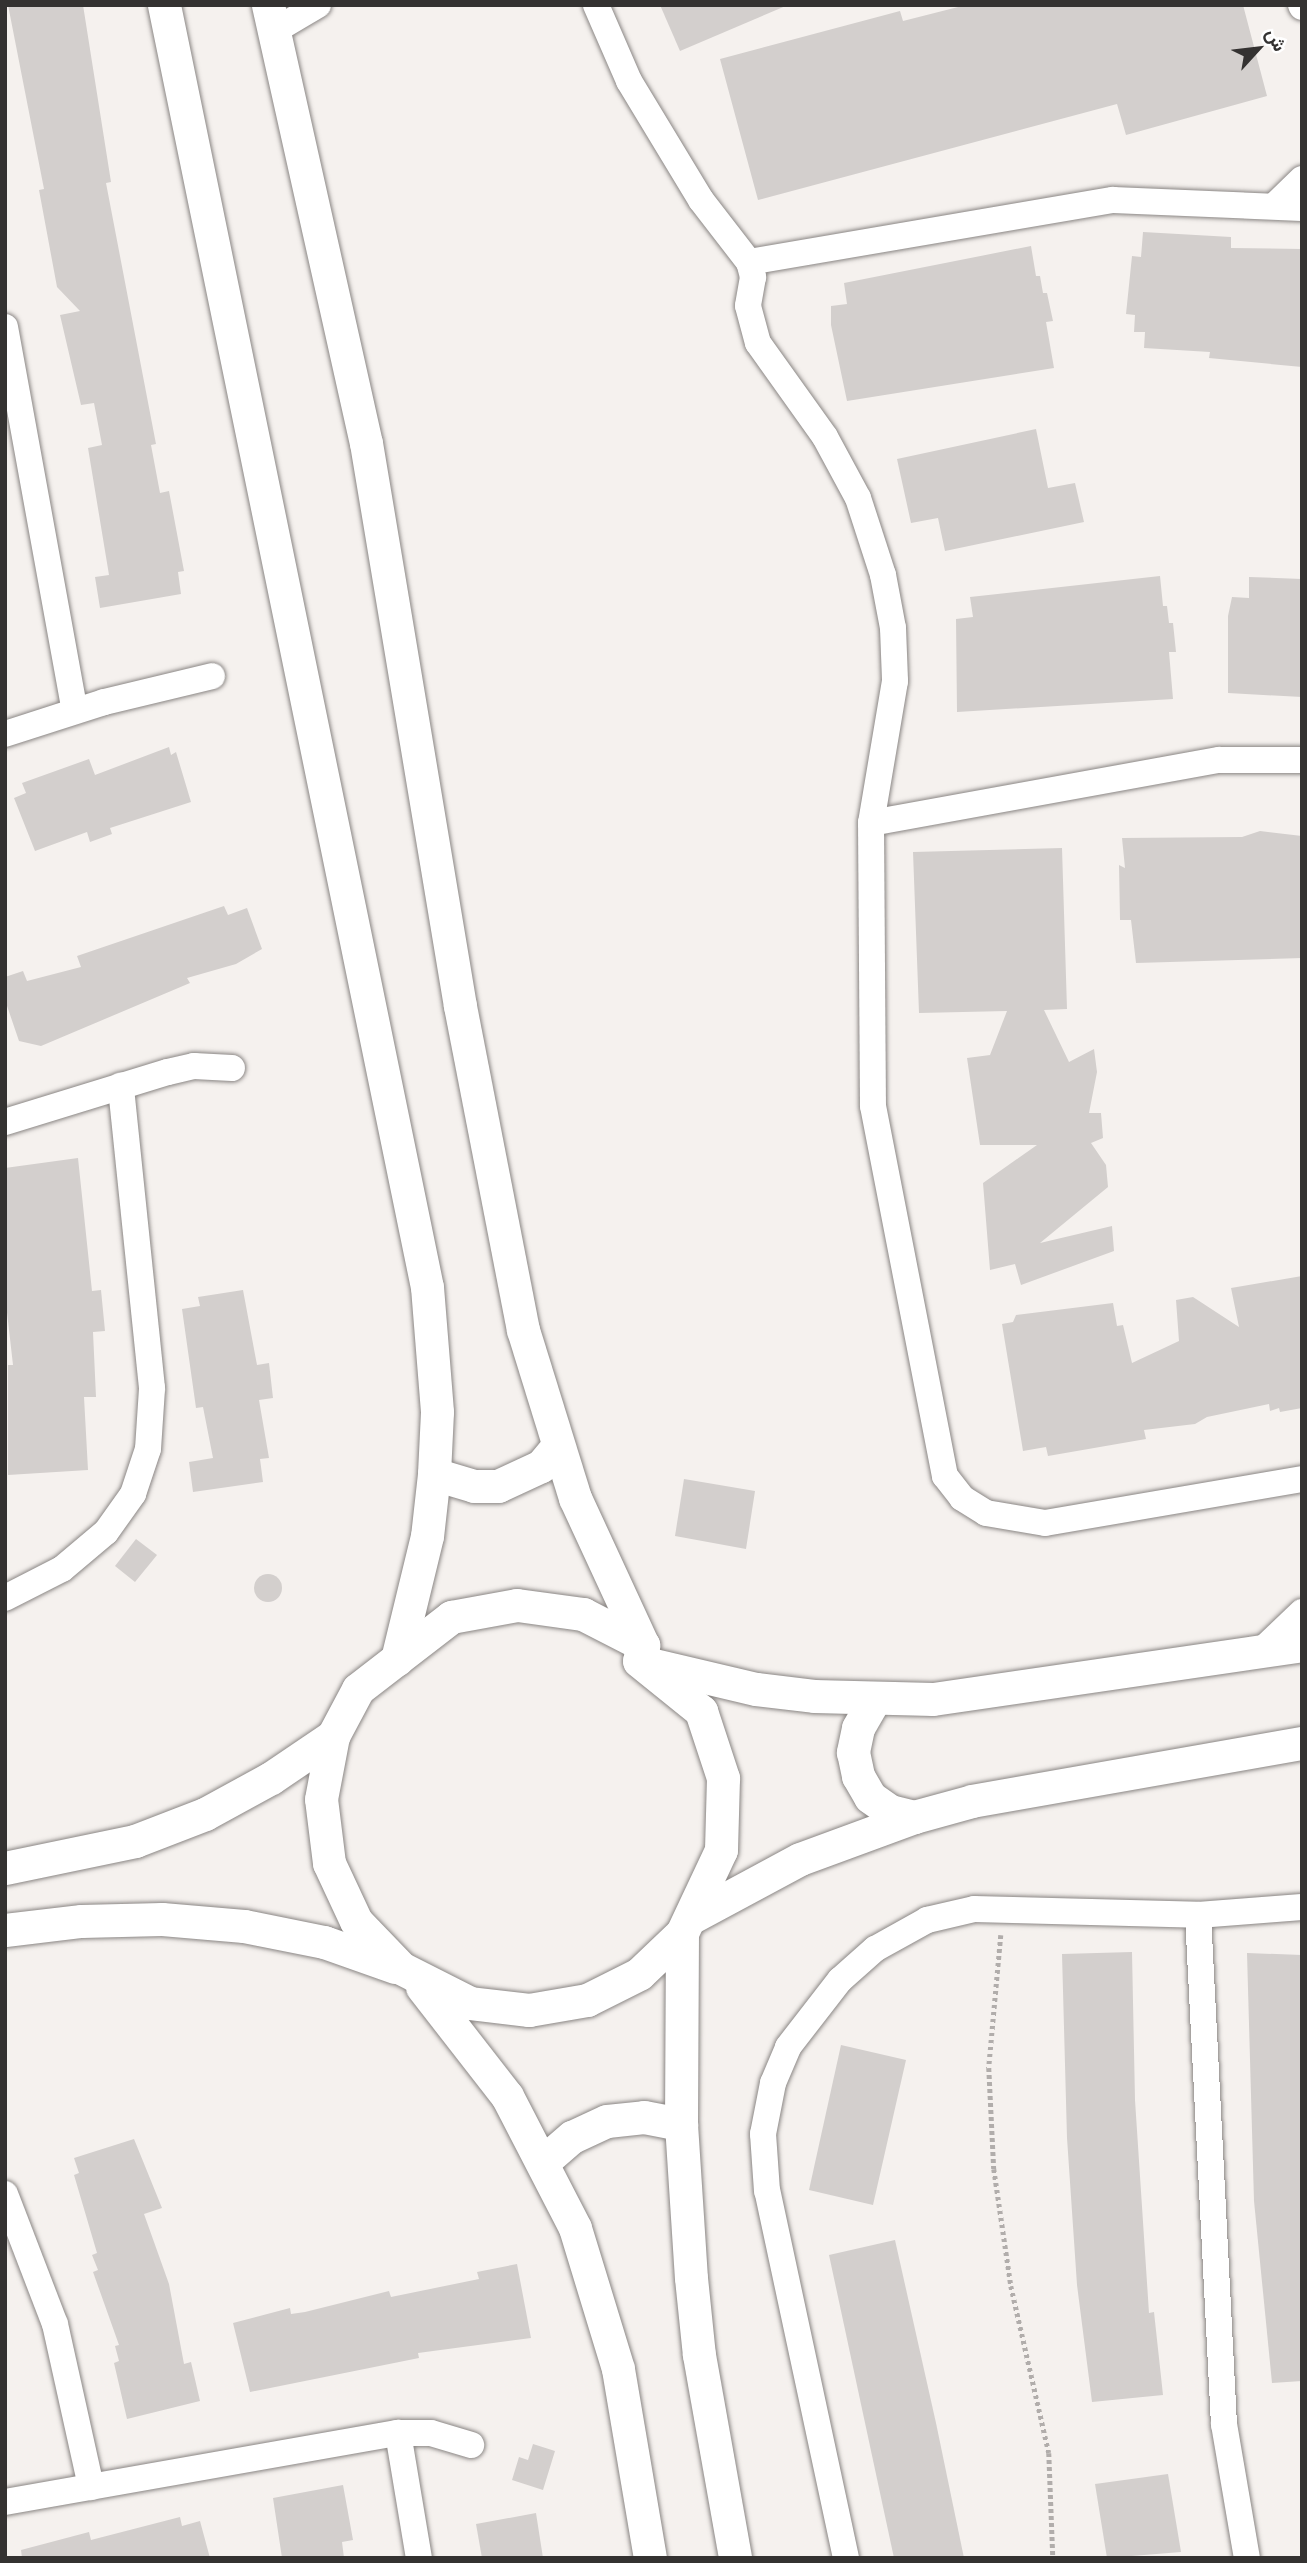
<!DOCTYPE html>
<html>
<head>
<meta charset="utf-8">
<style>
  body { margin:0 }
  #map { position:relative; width:1307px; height:2563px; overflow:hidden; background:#f5f1ee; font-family:"Asap Condensed",Vazirmatn,sans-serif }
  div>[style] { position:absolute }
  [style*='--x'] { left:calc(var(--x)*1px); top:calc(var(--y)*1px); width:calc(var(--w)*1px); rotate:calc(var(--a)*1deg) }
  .building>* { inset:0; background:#d3cfcd }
  .round { border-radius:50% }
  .path>* { height:4.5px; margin-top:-2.25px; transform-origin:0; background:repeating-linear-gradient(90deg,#b1adab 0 3.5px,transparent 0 7px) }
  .roads { filter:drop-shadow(0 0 2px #8a8684) drop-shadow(0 0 2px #8a8684) }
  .minor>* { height:26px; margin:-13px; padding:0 13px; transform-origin:13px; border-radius:13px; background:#fff }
  .tertiary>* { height:33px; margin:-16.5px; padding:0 16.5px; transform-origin:16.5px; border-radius:16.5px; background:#fff }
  span { translate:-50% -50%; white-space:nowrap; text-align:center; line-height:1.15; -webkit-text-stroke:5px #fff; paint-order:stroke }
  .frame { position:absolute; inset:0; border:7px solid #343231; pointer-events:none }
  .north { position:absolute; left:1223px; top:14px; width:70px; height:70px; -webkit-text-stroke:5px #fff; paint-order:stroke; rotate:63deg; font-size:19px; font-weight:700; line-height:28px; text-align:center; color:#343231 }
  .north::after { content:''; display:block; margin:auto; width:24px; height:32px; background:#343231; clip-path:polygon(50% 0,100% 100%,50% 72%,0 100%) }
</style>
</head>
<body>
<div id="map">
  <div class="building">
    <div style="clip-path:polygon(8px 5px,83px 5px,111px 182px,106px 183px,156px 444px,151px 445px,160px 493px,169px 491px,184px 571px,178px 572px,181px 594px,100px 608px,95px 577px,109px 575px,88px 448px,102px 445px,94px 403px,81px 405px,60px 315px,80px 311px,57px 287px,39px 190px,44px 189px)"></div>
    <div style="clip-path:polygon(660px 5px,788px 5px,680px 51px)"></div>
    <div style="clip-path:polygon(966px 5px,1243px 5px,1267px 96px,1126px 135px,1117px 104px,758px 200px,720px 59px,900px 11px,903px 21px)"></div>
    <div style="clip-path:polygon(1143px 232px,1231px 237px,1231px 248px,1302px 249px,1302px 367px,1209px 358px,1210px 352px,1144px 348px,1145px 332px,1134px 332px,1135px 315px,1126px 314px,1132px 256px,1141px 257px)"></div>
    <div style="clip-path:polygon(1031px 246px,1036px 276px,1040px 276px,1043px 293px,1047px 293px,1053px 321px,1046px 322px,1054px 368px,847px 401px,831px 325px,831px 306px,847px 304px,844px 283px)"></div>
    <div style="clip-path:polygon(1036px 429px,1048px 488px,1075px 483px,1084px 522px,945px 551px,938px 518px,911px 523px,897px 459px)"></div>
    <div style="clip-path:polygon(1160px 576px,1163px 606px,1167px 606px,1169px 623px,1173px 623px,1176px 652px,1169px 652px,1173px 699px,957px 712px,956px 619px,973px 617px,970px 597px)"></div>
    <div style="clip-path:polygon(1249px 577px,1302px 579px,1302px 697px,1228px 693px,1228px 616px,1232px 597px,1249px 598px)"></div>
    <div style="clip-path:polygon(169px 747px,171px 755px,176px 752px,191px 802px,110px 828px,112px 834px,90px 842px,87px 832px,35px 851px,14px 798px,26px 793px,22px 783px,89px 759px,95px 775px)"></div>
    <div style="clip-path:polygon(1260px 831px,1302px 836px,1302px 958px,1136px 963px,1131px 920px,1120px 920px,1119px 865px,1125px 868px,1122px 838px,1242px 837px)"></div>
    <div style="clip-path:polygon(1062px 848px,1067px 1009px,1044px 1010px,1069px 1062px,1094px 1049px,1097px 1072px,1089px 1113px,1101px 1113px,1103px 1138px,1091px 1143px,1106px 1165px,1108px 1187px,1040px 1243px,1112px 1226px,1114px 1251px,1021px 1285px,1015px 1264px,990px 1270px,983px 1183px,1037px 1145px,980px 1145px,967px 1058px,990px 1055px,1007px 1011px,919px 1013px,913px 852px)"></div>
    <div style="clip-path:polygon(224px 906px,228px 915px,247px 908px,262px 949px,236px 964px,187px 978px,190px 983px,41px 1046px,19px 1041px,5px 1000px,5px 977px,23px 971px,27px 981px,81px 967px,77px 956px)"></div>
    <div style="clip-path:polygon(78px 1158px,92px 1291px,101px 1290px,105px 1331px,93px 1332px,96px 1397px,84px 1397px,88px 1470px,8px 1475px,8px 1365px,13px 1365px,5px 1295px,5px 1168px)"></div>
    <div style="clip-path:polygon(1302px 1276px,1302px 1408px,1280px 1412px,1279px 1408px,1270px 1411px,1269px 1404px,1207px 1417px,1195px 1424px,1144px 1430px,1146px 1439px,1048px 1456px,1046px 1447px,1023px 1451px,1002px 1324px,1013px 1322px,1016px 1315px,1113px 1303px,1117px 1326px,1123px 1325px,1132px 1363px,1179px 1341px,1176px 1300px,1193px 1297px,1239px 1327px,1231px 1288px)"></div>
    <div style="clip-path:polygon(243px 1290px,257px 1365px,269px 1363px,273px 1398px,259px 1400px,269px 1458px,260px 1459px,263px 1482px,193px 1492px,189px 1462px,213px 1458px,203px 1407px,196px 1408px,182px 1309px,200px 1306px,198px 1297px)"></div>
    <div style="clip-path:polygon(684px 1479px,755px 1491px,746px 1549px,675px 1536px)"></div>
    <div style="clip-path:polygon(136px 1539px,157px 1555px,135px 1582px,115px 1566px)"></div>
    <div class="round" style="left:254px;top:1574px;width:28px;height:28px"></div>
    <div style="clip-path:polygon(1132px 1952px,1135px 2100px,1149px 2313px,1154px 2312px,1163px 2395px,1092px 2402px,1077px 2285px,1067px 2138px,1062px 1954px)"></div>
    <div style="clip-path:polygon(1247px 1953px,1302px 1955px,1302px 2381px,1272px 2383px,1254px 2201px)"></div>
    <div style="clip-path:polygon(841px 2045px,906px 2060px,873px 2205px,809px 2190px)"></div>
    <div style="clip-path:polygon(134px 2139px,162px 2208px,144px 2214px,169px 2284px,184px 2364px,191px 2362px,200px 2401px,127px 2419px,114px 2363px,119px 2361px,115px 2346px,119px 2345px,93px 2272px,98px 2270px,92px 2255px,97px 2253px,74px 2175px,79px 2173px,74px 2158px)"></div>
    <div style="clip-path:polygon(895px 2240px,936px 2423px,964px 2558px,894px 2558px,829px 2255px)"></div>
    <div style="clip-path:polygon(517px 2264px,531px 2338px,418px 2353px,419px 2358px,250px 2392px,233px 2323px,290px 2308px,291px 2314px,305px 2312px,389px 2291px,391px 2297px,479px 2279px,477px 2272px)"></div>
    <div style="clip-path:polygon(533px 2444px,555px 2451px,543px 2490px,512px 2480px,519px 2457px,528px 2460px)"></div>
    <div style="clip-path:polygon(1168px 2474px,1181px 2552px,1107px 2558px,1095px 2484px)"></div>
    <div style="clip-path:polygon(343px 2485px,353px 2540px,342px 2542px,344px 2558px,282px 2558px,273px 2498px)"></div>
    <div style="clip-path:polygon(536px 2513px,543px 2558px,482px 2558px,476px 2524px)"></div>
    <div style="clip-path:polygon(180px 2517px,182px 2526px,200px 2521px,210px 2558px,22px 2558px,21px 2550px,89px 2532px,91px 2540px)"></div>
  </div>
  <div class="path">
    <div style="--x:1001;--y:1935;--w:134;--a:95.2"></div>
    <div style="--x:989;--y:2068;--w:101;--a:87.2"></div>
    <div style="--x:994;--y:2169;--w:118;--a:81.7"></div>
    <div style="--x:1011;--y:2286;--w:171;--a:77.2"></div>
    <div style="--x:1049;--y:2453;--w:105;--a:87.8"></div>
  </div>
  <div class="roads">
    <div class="minor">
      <div style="--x:596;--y:5;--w:83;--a:66.5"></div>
      <div style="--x:629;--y:81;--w:139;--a:58.8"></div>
      <div style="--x:701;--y:200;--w:78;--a:52.3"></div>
      <div style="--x:749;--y:262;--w:16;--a:75"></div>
      <div style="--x:753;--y:277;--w:29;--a:100"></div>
      <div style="--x:748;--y:306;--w:38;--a:75"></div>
      <div style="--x:758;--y:343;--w:115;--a:54.5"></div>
      <div style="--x:825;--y:437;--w:69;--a:61.6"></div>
      <div style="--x:858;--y:498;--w:81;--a:72"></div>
      <div style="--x:883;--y:575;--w:54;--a:79.3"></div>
      <div style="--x:893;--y:628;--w:53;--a:87.8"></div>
      <div style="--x:895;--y:681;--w:144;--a:99.6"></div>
      <div style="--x:871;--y:823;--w:283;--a:89.6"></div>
      <div style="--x:873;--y:1106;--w:377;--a:79"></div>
      <div style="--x:945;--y:1476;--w:28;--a:52"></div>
      <div style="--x:962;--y:1498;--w:28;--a:32"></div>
      <div style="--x:986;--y:1513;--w:60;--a:9.6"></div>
      <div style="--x:1045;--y:1523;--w:261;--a:-9.7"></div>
      <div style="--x:1301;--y:5;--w:2;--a:63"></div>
      <div style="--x:274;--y:31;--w:51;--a:-30.6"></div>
      <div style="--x:1274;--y:206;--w:39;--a:-44"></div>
      <div style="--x:749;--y:262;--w:369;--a:-9.7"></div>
      <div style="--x:1113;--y:200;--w:189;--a:2.4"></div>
      <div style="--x:5;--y:327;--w:390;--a:79.7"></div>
      <div style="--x:5;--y:734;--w:104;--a:-17.9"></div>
      <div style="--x:104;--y:702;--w:111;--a:-13.5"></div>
      <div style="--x:871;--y:823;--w:354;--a:-10.3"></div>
      <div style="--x:1219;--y:760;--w:83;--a:0"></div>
      <div style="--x:5;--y:1122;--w:170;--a:-17.1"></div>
      <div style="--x:168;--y:1072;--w:27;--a:-13"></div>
      <div style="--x:194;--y:1066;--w:38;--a:3"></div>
      <div style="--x:5;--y:1598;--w:64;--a:-27"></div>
      <div style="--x:62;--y:1569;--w:57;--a:-40.1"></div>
      <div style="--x:106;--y:1532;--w:47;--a:-54.6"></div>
      <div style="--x:133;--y:1494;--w:47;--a:-71.6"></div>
      <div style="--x:148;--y:1449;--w:61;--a:-86.2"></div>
      <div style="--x:152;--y:1388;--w:304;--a:-95.9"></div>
      <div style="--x:1258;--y:1654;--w:61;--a:-43.7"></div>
      <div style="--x:1198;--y:1915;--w:510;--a:87.08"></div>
      <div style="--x:1224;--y:2424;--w:136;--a:80.3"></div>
      <div style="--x:5;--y:2194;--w:139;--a:69"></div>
      <div style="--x:55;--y:2324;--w:167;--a:77.5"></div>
      <div style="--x:398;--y:2433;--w:127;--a:80.5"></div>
      <div style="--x:5;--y:2502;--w:399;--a:-10"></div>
      <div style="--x:398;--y:2433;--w:33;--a:0"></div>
      <div style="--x:431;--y:2433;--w:42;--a:16.7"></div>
      <div style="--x:846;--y:2558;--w:375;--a:-102.1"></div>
      <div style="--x:767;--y:2191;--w:57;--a:-94"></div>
      <div style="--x:763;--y:2134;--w:52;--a:-78.9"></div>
      <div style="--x:773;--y:2083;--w:39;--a:-67"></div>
      <div style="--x:788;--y:2047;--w:85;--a:-52.2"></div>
      <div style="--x:840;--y:1980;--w:47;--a:-41.5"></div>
      <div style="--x:875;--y:1949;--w:60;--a:-29.1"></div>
      <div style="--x:927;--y:1920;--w:48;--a:-13.2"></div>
      <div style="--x:974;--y:1909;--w:224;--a:1.5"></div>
      <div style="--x:1198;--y:1915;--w:104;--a:-4.4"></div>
    </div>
    <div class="tertiary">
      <div style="--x:164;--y:5;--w:1309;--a:78.41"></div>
      <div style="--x:427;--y:1287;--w:125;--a:85.4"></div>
      <div style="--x:437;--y:1412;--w:62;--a:92.8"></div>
      <div style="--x:434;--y:1474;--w:62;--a:96.4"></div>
      <div style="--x:427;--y:1536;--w:127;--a:103.7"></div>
      <div style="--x:268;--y:5;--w:449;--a:77.4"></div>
      <div style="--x:366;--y:443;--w:571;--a:80.52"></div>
      <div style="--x:460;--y:1006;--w:330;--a:79"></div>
      <div style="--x:523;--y:1330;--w:176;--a:72.8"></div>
      <div style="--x:575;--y:1498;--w:162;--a:65.2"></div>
      <div style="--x:434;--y:1474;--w:42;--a:16.7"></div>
      <div style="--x:474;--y:1486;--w:24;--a:0"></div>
      <div style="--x:498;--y:1486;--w:47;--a:-24.9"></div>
      <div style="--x:541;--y:1466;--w:25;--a:-50"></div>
      <div style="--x:517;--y:1605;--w:67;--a:7.8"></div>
      <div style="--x:583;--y:1614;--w:68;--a:27.3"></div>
      <div style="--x:643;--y:1645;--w:16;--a:104"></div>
      <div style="--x:639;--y:1661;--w:80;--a:38.9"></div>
      <div style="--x:701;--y:1711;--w:71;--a:71.8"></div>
      <div style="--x:723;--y:1778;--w:72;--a:91.6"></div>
      <div style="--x:721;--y:1850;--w:92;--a:115.2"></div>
      <div style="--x:682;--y:1933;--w:59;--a:136.4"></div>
      <div style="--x:639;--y:1974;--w:58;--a:153.4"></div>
      <div style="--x:587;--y:2000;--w:59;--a:170.2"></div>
      <div style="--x:529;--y:2010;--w:59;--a:-173.2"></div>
      <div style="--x:470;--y:2003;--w:77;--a:-153.1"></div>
      <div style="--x:401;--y:1968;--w:65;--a:-133.8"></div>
      <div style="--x:356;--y:1921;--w:64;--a:-115"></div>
      <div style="--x:329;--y:1863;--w:64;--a:-97.1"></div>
      <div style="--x:321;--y:1799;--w:64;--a:-79.2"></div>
      <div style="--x:333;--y:1736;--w:53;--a:-62"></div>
      <div style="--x:358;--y:1689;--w:118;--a:-37.7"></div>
      <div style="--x:451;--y:1617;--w:67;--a:-10.3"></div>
      <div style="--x:650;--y:1664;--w:109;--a:13.3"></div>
      <div style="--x:756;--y:1689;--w:58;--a:6.9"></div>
      <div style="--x:814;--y:1696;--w:119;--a:1.4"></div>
      <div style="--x:933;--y:1699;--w:373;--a:-8.3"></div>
      <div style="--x:874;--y:1700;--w:32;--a:120"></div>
      <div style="--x:858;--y:1728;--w:25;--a:102"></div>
      <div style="--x:853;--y:1752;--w:25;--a:78"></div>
      <div style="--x:858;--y:1776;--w:24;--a:60"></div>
      <div style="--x:870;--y:1797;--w:24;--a:35"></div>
      <div style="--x:890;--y:1811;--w:25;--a:14"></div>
      <div style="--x:5;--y:1868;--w:133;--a:-11.7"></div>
      <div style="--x:135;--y:1841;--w:75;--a:-21.1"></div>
      <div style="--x:205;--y:1814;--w:75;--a:-28.6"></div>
      <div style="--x:271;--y:1778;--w:75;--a:-34.1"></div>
      <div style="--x:694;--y:1916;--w:120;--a:-28.3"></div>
      <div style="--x:800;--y:1859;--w:121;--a:-20.2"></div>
      <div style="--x:914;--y:1817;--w:60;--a:-15.4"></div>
      <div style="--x:972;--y:1801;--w:335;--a:-10"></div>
      <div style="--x:5;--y:1930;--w:77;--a:-6.8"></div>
      <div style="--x:81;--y:1921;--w:81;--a:-1.4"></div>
      <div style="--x:162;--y:1919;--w:82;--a:4.9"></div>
      <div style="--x:244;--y:1926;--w:82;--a:11.3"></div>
      <div style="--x:324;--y:1942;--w:75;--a:19.4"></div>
      <div style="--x:682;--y:1933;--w:191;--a:90.3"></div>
      <div style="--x:681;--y:2124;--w:154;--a:86.3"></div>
      <div style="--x:691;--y:2278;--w:77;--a:84.1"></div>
      <div style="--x:699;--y:2355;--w:206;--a:79.9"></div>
      <div style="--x:422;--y:1987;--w:138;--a:52.1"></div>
      <div style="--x:507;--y:2096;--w:148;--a:62.7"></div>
      <div style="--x:575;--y:2228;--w:147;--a:73"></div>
      <div style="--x:618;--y:2369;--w:192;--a:80.4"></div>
      <div style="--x:544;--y:2161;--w:37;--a:-41"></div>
      <div style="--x:572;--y:2137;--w:38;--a:-25"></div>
      <div style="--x:607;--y:2121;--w:37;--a:-6"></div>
      <div style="--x:644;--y:2117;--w:38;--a:11"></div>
    </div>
  </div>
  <div class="frame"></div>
  <div class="north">ش</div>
</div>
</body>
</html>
